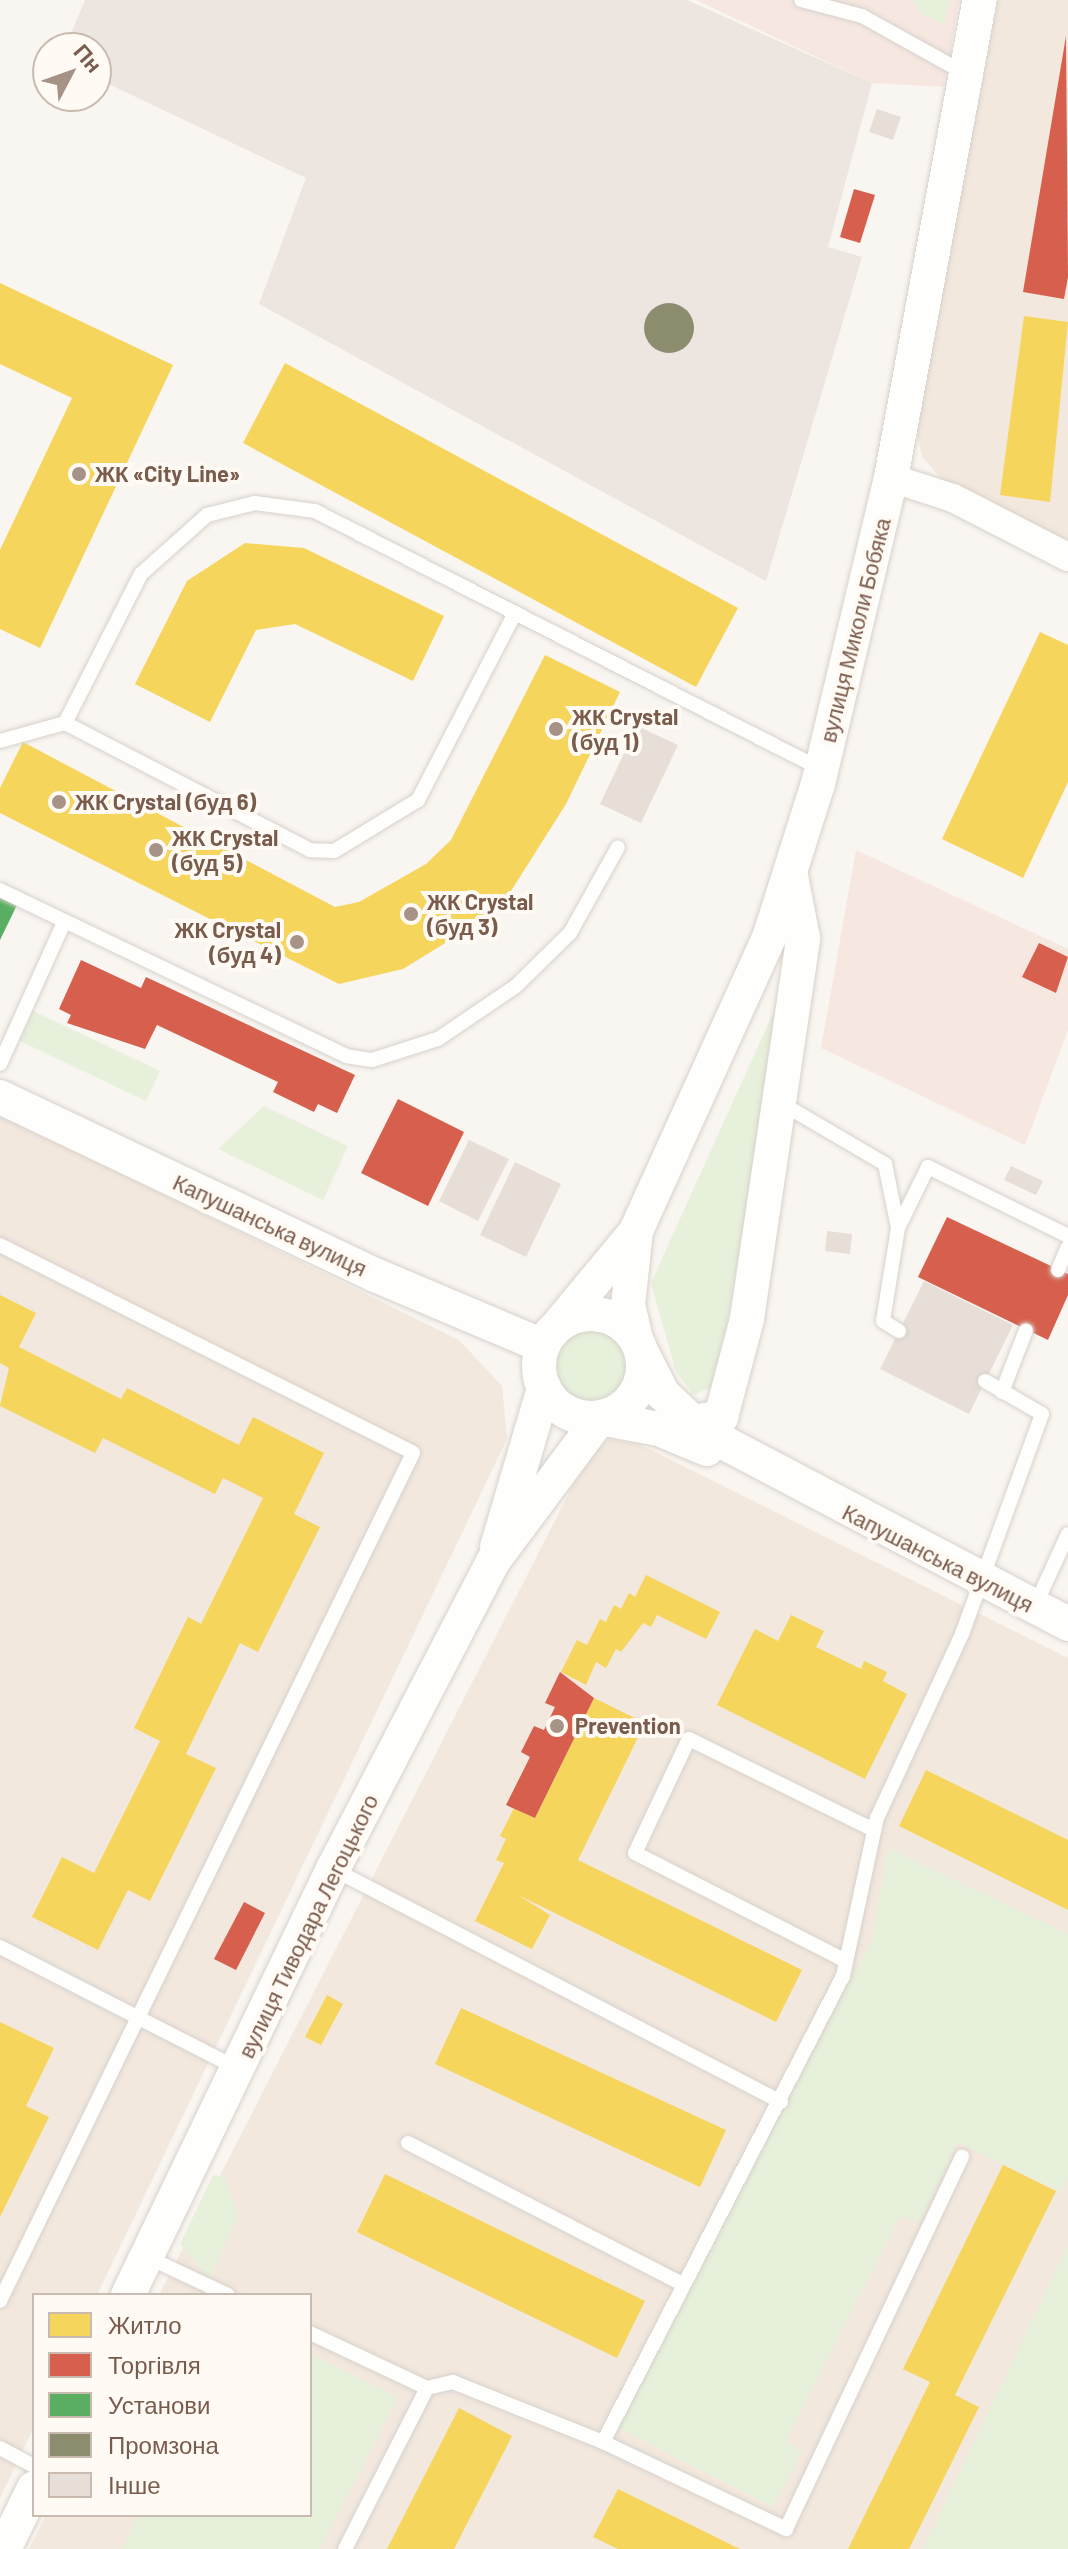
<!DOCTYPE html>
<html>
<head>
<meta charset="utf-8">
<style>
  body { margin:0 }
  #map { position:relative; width:1068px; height:2549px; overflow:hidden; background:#f9f5f0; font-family:Barlow,sans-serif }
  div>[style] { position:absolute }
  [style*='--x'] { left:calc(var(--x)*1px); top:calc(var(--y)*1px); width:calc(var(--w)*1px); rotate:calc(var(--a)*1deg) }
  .residential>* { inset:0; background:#f2e8de }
  .commercial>* { inset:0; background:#f6e8e1 }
  .industrial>* { inset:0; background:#ede5e0 }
  .green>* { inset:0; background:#e7f0db }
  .round { border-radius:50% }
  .homes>* { inset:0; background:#f6d55c }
  .shops>* { inset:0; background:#d6604d }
  .public>* { inset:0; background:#5aae61 }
  .industry>* { inset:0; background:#8c8c6e }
  .building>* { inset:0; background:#e6ded7 }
  .roads { filter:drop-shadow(0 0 2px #d7d1cb) drop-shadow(0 0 2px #d7d1cb) }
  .service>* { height:14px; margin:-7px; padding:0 7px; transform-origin:7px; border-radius:7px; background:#fefefd }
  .minor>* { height:28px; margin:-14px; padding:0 14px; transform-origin:14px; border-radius:14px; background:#fefefd }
  .tertiary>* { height:34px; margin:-17px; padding:0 17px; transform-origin:17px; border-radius:17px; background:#fefefd }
  .tertiary>.ring { margin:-17px; padding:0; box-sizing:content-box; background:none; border:34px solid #fefefd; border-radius:50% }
  .dots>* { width:22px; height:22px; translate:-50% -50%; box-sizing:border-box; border:4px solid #fffaf3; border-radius:50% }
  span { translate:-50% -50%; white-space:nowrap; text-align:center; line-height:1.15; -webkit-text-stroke:8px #fffaf3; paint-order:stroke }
  .poi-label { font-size:22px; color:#7a5c4d; font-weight:700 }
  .left { translate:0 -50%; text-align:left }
  .right { translate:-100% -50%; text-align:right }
  .street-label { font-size:22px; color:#7a5c4d }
  .legend { position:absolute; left:32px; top:2293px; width:280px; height:224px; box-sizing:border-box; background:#fffaf3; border:2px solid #cabbb1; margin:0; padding:10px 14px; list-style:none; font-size:24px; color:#7a5c4d }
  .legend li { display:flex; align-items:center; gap:16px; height:40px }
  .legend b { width:40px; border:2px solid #cabbb1 }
  .north { position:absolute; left:32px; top:32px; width:80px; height:80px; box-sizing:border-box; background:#fffaf3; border:2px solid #cabbb1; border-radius:50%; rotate:49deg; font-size:22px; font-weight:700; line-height:32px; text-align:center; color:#7a5c4d }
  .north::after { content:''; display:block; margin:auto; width:28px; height:36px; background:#a69286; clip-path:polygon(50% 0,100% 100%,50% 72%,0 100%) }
</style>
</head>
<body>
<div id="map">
  <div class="residential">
    <div style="clip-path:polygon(998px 0,1068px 0,1068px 547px,950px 488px,922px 457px,916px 428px)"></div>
    <div style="clip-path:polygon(0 1114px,459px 1340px,502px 1386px,507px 1439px,97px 2295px,34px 2295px,34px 2427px,0 2498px)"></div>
    <div style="clip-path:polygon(609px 1439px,641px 1445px,1068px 1658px,1068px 2549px,29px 2549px,46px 2515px,310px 2515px,310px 2295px,159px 2295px,587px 1458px)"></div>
  </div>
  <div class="commercial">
    <div style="clip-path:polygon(696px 0,959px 0,944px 87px,872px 83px)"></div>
    <div style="clip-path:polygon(856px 850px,1068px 949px,1068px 1030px,1025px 1145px,821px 1048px)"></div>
  </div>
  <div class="industrial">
    <div style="clip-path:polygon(85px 0,687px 0,872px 83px,828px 247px,862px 257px,766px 581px,259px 304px,306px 178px,96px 78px,96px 48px,65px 48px)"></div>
  </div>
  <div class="green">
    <div style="clip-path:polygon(913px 0,950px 0,944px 24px,921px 14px)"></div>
    <div style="clip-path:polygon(33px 1011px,160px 1071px,146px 1101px,20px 1041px)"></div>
    <div style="clip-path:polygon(773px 1013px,779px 1016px,717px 1384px,694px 1395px,676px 1372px,651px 1283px)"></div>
    <div style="clip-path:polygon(264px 1106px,348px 1146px,323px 1200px,218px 1149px)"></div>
    <div class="round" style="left:550px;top:1325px;width:82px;height:82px"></div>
    <div style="clip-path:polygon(888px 1848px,1068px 1934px,1068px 2177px,1061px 2192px,958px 2143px,919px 2223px,900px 2216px,786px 2441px,802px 2453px,772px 2507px,617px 2427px,872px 1940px)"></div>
    <div style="clip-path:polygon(213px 2175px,225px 2177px,238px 2218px,209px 2278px,180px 2244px)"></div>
    <div style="clip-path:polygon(1068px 2245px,1068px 2549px,923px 2549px)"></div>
    <div style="clip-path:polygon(310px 2354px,398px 2397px,320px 2549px,122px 2549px,138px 2515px,310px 2515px)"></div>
  </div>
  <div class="homes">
    <div style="clip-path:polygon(0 283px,173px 365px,40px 648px,0 629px,0 550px,72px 398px,0 364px)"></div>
    <div style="clip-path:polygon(1024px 316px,1068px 322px,1050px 502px,1000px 495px)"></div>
    <div style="clip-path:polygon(285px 363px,738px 608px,696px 687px,243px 443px)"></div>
    <div style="clip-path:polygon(245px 543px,304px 548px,444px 616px,413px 681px,295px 624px,256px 630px,210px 722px,135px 684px,187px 581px)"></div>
    <div style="clip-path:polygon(1040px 632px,1068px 645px,1068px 782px,1023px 878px,942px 839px)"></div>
    <div style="clip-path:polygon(545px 655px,620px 692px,566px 804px,511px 891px,481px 921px,403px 969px,339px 984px,0 813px,0 788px,23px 742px,335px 907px,359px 902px,426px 864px,451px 840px)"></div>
    <div style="clip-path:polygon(0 1295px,36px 1313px,19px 1347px,121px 1399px,127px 1388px,239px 1445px,253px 1417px,324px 1453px,294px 1514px,320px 1527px,258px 1652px,240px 1643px,186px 1754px,216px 1768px,150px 1901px,128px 1890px,98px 1950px,32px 1917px,62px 1857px,94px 1873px,160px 1741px,134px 1728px,188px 1617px,201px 1624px,263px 1498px,223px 1478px,215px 1494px,103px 1438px,95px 1453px,0 1406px,9px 1368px,0 1363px)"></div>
    <div style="clip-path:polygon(646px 1575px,720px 1612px,706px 1639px,657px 1615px,651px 1627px,643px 1623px,621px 1652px,616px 1649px,606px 1668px,596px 1662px,586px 1685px,561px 1672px,577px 1640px,587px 1645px,600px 1619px,606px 1622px,614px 1605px,621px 1609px,629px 1593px,635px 1597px)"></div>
    <div style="clip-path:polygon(791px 1615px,824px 1631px,816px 1647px,861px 1669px,864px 1661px,887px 1672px,883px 1681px,907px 1694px,865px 1779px,717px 1705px,755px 1629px,778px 1641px)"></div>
    <div style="clip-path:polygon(594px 1698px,645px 1723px,578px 1860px,802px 1970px,776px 2022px,518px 1895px,550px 1915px,532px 1949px,475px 1921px,504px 1863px,496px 1860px,506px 1839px,500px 1836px,514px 1808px,535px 1818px)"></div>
    <div style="clip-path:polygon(926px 1770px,1068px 1840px,1068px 1910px,899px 1826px)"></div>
    <div style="clip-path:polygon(327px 1995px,343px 2004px,321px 2045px,305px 2037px)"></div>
    <div style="clip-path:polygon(461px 2008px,726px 2130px,700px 2187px,435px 2064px)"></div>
    <div style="clip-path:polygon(0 2022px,54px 2048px,26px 2106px,49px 2117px,0 2217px)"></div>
    <div style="clip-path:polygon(1003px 2165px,1056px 2191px,955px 2395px,979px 2407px,909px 2549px,848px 2549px,930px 2382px,903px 2369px)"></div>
    <div style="clip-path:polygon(385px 2174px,645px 2301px,617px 2358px,357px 2232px)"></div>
    <div style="clip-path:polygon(459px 2408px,512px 2436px,454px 2549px,387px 2549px)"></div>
    <div style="clip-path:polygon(618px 2489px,740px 2549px,618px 2549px,593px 2537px)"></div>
  </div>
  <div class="shops">
    <div style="clip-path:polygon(1066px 36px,1068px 277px,1064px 299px,1023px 292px)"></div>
    <div style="clip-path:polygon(854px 189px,875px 195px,860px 243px,840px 237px)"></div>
    <div style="clip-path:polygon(1039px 943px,1068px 957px,1056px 993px,1022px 977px)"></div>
    <div style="clip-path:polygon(81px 960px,141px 988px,146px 977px,355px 1075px,337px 1113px,318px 1104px,314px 1112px,273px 1092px,278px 1082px,157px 1025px,145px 1049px,67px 1023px,71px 1015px,59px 1009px)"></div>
    <div style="clip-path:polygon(398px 1099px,464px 1132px,428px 1206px,361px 1173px)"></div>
    <div style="clip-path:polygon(947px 1217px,1068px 1274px,1068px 1295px,1048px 1340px,918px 1277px)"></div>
    <div style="clip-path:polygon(560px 1672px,594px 1698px,535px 1818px,506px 1805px,530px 1757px,521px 1752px,534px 1726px,544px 1730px,555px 1707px,545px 1703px)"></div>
    <div style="clip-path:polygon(244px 1902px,265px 1913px,236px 1970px,214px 1959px)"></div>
  </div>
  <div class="public">
    <div style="clip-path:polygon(0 897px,17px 905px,0 940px)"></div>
  </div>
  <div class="industry">
    <div class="round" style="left:644px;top:303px;width:50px;height:50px"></div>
  </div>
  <div class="building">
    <div style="clip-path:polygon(877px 109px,901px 117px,893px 140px,869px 132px)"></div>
    <div style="clip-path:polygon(637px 726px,678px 745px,641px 823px,600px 804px)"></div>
    <div style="clip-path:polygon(469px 1140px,509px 1159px,478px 1221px,439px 1201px)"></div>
    <div style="clip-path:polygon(515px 1162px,561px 1184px,526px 1257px,480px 1235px)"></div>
    <div style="clip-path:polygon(1011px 1166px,1043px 1181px,1036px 1195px,1004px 1180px)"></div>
    <div style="clip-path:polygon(827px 1231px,852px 1234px,850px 1254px,825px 1251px)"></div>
    <div style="clip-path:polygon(924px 1281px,1013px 1325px,969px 1414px,880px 1369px)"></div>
  </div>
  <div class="roads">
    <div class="service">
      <div style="--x:801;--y:0;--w:63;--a:14.7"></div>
      <div style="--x:862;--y:16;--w:119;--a:29.1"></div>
      <div style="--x:515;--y:613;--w:211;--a:117.4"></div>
      <div style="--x:418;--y:800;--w:98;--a:148.7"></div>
      <div style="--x:334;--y:851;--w:24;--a:-178"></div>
      <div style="--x:310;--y:850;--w:276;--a:-152.6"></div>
      <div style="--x:65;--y:723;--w:167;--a:-63"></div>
      <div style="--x:141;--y:574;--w:89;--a:-41.8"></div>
      <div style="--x:207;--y:515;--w:49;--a:-14"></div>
      <div style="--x:255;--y:503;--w:61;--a:7.6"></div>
      <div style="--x:315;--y:511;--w:568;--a:27.02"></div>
      <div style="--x:0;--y:741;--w:67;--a:-15.5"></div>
      <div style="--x:0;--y:890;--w:384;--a:25.6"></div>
      <div style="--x:346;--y:1056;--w:26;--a:9"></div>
      <div style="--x:372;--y:1060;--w:69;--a:-17.7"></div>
      <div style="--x:438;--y:1039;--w:94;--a:-34.2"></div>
      <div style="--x:516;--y:986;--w:76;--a:-44.5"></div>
      <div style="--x:570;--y:933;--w:98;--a:-60.8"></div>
      <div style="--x:0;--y:1064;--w:156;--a:-65.7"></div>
      <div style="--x:781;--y:1103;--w:121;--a:30.4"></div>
      <div style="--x:885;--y:1164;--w:65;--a:78.5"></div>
      <div style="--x:898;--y:1228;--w:94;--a:99.2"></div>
      <div style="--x:883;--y:1321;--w:19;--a:32"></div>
      <div style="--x:898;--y:1228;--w:68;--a:-63.8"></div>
      <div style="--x:928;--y:1167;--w:156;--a:26.2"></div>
      <div style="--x:0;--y:1245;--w:462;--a:26.7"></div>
      <div style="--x:413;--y:1453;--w:943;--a:115.97"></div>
      <div style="--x:1058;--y:1270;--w:25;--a:-67"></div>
      <div style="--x:1002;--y:1392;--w:66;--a:-68.8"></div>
      <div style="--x:1035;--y:1606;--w:79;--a:-65.4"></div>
      <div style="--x:333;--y:1869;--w:505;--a:27.48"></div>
      <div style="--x:0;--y:1947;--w:267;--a:27.1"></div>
      <div style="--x:846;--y:1961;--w:237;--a:-152.9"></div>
      <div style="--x:635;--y:1853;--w:126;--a:-64.7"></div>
      <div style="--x:689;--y:1739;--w:206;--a:26.2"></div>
      <div style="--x:408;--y:2143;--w:308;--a:27.2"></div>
      <div style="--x:147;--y:2257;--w:89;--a:25.1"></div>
      <div style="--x:310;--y:2333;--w:129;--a:25.2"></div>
      <div style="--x:427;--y:2388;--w:27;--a:-13"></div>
      <div style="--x:453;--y:2382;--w:162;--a:21.8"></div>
      <div style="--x:603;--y:2442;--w:203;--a:25.4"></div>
      <div style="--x:786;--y:2529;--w:412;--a:-64.7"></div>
      <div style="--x:603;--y:2442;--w:524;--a:-62.75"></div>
      <div style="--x:843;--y:1976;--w:162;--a:-77.9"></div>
      <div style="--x:877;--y:1818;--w:203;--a:-65.2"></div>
      <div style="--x:962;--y:1634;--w:234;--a:-70"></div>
      <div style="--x:1042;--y:1414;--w:66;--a:-149.9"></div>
      <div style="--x:0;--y:2448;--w:38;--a:28"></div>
      <div style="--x:345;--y:2549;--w:181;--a:-63"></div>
    </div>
    <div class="minor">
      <div style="--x:891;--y:478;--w:65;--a:17.9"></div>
      <div style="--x:953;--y:498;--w:129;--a:27.2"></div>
    </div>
    <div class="tertiary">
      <div style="--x:0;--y:1097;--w:415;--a:25.4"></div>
      <div style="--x:375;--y:1275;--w:182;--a:22.9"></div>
      <div class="ring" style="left:539px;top:1314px;width:70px;height:70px"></div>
      <div style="--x:560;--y:1323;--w:114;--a:-50.3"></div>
      <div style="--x:636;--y:1339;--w:35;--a:-103"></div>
      <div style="--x:628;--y:1305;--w:74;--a:-83.8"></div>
      <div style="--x:636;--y:1231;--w:325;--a:-65.6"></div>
      <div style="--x:770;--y:935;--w:158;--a:-72.4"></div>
      <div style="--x:818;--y:784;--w:315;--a:-76.6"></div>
      <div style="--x:891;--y:478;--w:486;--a:-79.5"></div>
      <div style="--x:642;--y:1353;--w:46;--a:62.9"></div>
      <div style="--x:663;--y:1394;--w:54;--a:43.5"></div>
      <div style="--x:702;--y:1431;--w:414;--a:27.8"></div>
      <div style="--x:600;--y:1418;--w:60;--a:10.6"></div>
      <div style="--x:659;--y:1429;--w:52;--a:22.6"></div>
      <div style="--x:690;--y:1423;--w:32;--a:-11"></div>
      <div style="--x:721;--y:1417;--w:101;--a:-75.1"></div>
      <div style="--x:747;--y:1319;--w:385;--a:-81.6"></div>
      <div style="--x:803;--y:938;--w:63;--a:-101"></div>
      <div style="--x:497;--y:1547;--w:166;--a:-73.5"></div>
      <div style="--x:128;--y:2295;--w:473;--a:-64.3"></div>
      <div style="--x:333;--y:1869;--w:348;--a:-62.5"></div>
      <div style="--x:494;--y:1560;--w:177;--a:-53.3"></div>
      <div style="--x:4;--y:2549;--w:68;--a:-63.8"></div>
    </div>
  </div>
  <div class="dots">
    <div style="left:79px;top:474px;background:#a69286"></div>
    <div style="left:556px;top:729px;background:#a69286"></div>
    <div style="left:59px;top:802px;background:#a69286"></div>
    <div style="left:156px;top:850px;background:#a69286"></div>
    <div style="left:411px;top:914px;background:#a69286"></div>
    <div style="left:297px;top:942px;background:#a69286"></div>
    <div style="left:557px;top:1726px;background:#a69286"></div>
  </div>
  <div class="poi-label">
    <span class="left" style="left:95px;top:474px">ЖК «City Line»</span>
    <span class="left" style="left:572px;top:729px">ЖК Crystal<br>(буд 1)</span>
    <span class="left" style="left:75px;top:802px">ЖК Crystal (буд 6)</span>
    <span class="left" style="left:172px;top:850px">ЖК Crystal<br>(буд 5)</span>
    <span class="left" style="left:427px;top:914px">ЖК Crystal<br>(буд 3)</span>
    <span class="right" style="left:281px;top:942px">ЖК Crystal<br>(буд 4)</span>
    <span class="left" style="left:575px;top:1726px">Prevention</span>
  </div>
  <div class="street-label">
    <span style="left:855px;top:630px;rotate:-76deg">вулиця Миколи Бобяка</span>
    <span style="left:270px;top:1225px;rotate:25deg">Капушанська вулиця</span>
    <span style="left:938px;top:1558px;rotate:27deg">Капушанська вулиця</span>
    <span style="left:308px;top:1926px;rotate:-64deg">вулиця Тиводара Легоцького</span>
  </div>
  <ul class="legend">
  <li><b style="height:22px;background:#f6d55c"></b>Житло</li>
  <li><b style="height:22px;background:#d6604d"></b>Торгівля</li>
  <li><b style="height:22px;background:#5aae61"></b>Установи</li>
  <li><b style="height:22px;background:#8c8c6e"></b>Промзона</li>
  <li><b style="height:22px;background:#e6ded7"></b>Інше</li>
  </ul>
  <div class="north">Пн</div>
</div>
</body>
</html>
